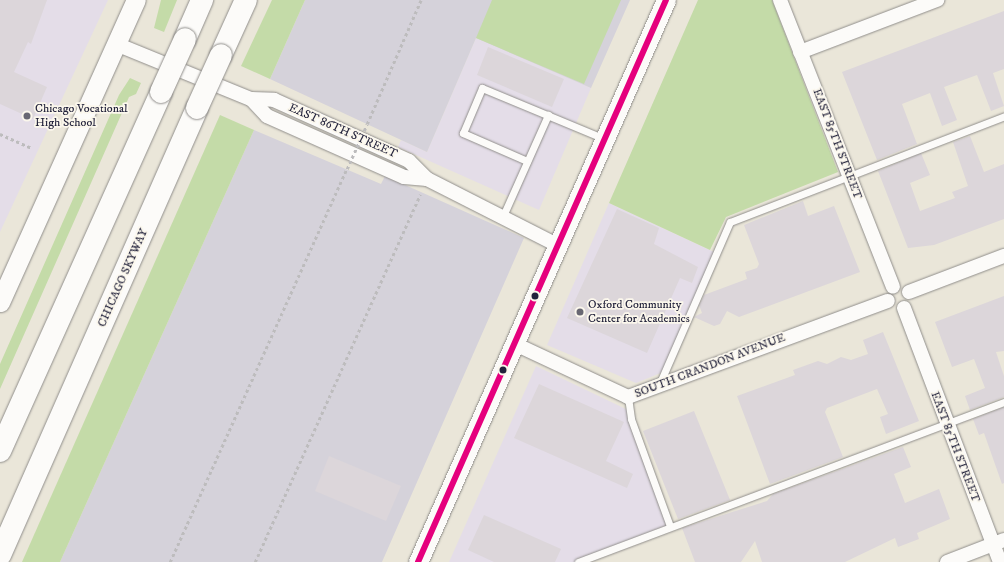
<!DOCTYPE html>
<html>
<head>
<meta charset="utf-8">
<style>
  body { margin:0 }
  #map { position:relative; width:1004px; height:562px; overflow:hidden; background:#eae6d9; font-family:"IM FELL DW Pica",serif }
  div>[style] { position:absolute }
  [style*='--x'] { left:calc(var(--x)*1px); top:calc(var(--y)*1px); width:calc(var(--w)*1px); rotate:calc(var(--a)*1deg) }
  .built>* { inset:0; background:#e4dde8 }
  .industrial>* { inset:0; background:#d5d2da }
  .green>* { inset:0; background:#c4dba8 }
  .building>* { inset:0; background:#dcd6da }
  .path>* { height:2.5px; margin-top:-1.25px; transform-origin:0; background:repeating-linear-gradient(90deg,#bdbcbd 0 3px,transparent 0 6px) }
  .roads { filter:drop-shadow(0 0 1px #908e8b) drop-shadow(0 0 1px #908e8b) }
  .lane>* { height:7px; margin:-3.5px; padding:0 3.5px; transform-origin:3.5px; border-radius:3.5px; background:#fcfbf9 }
  .street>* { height:14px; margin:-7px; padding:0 7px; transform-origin:7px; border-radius:7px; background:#fcfbf9 }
  .secondary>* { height:19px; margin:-9.5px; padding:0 9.5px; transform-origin:9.5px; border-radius:9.5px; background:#fcfbf9 }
  .highway>* { height:22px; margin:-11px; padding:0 11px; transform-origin:11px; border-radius:11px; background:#fcfbf9 }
  .path-bridge>* { height:2.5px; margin-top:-1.25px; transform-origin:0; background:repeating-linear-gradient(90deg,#bdbcbd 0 3px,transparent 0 6px) }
  .bridges { filter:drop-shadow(0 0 1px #908e8b) drop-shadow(0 0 1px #908e8b) }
  .highway-bridge>* { height:22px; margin:-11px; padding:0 11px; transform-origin:11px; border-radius:11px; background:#fcfbf9 }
  .bus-1>* { height:6px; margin:-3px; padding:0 3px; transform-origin:3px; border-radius:3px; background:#e5007d }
  .dots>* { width:11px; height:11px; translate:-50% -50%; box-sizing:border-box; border:2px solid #fbf7ec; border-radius:50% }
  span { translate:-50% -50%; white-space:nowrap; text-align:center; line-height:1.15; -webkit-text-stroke:3.5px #fbf7ec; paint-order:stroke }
  .poi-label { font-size:12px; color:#22223b }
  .left { translate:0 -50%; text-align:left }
  .street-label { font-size:12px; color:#22223b }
</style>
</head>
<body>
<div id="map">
  <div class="built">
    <div style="clip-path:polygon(0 0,108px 0,0 232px)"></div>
    <div style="clip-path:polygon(476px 38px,591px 88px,539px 210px,398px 147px,401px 140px,427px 152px)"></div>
    <div style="clip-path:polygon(609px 203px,714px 252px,663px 372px,636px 383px,547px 345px)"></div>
    <div style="clip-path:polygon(536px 366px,630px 411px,670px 526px,578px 562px,449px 562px)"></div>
  </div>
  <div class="industrial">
    <div style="clip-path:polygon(305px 0,630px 0,591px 88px,476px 38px,427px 152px,270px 79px)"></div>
    <div style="clip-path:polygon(254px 130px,381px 184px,385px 176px,524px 238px,382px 562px,60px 562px)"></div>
  </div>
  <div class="green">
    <div style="clip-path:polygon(161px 0,177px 0,164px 32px,154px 28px)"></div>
    <div style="clip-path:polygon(272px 0,305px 0,270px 79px,241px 66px)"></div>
    <div style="clip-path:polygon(492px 0,621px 0,584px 84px,476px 38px)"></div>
    <div style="clip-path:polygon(698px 0,772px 0,838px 172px,726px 217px,710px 250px,609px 203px)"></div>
    <div style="clip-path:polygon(130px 78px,141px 83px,136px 94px,129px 97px,0 389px,0 364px,119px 95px)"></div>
    <div style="clip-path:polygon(220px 115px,254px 130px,60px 562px,22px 562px)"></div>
  </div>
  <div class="building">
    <div style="clip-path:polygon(0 0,47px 0,31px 44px,28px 42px,14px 72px,47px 87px,33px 119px,0 104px)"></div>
    <div style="clip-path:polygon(1004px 11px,1004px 69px,993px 73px,1004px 106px,991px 111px,977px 75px,944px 87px,957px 120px,942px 126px,930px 93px,902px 104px,917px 144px,877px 160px,842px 72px)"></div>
    <div style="clip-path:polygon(488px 47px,564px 79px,552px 107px,477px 75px)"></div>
    <div style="clip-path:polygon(970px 136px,984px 172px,1004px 164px,1004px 219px,934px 245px,908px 248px,878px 171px,921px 153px,930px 175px,910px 183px,920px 211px,955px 198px,952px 192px,968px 186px,953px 142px)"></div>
    <div style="clip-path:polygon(803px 201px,808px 216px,834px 206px,860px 272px,739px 317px,727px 311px,720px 324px,714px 326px,694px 317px,702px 313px,699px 305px,704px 295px,747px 279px,745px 272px,757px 268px,759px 264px,744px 225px)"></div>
    <div style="clip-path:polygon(617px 209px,659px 228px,654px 244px,698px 267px,692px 283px,680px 278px,647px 353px,567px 318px)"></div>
    <div style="clip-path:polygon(1004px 296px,1004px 351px,996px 352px,1004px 376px,1004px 397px,970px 410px,965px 396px,985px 388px,974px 359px,952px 367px,935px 322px)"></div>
    <div style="clip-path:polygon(883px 332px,919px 421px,886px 434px,880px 417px,888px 414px,877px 389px,827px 408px,825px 412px,843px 457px,770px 484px,737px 396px,795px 375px,793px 370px,818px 361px,827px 364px,841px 357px,851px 360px,868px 354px,863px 340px)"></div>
    <div style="clip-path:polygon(539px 384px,624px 422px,606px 461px,633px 474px,627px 488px,514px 438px)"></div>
    <div style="clip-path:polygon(1004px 407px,1004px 483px,1002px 484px,984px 433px,979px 435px,973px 419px)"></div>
    <div style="clip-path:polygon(694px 411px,730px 500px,678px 519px,643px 431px)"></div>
    <div style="clip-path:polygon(903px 447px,911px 467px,894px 474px,905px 503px,939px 489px,950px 519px,917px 533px,919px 539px,898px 547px,895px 538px,845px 562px,762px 562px,755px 541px,741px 562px,695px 562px,682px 528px,767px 501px,773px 494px)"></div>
    <div style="clip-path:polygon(329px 456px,401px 486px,386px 521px,315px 491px)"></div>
    <div style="clip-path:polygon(484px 515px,561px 549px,555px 562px,494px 562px,468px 550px)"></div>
  </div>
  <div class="path">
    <div style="--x:367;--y:124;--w:135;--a:-66.5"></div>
    <div style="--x:0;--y:134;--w:35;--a:24"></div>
    <div style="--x:170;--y:562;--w:431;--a:-65.8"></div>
    <div style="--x:255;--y:562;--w:403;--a:-65.8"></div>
  </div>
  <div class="roads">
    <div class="lane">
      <div style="--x:527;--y:161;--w:70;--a:-156.4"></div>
      <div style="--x:463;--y:133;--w:49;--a:-67.1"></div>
      <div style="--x:482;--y:88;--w:133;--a:22.5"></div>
      <div style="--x:503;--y:216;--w:111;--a:-66"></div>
      <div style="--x:659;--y:385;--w:178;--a:-66.5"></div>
      <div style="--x:730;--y:222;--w:294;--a:-21.1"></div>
      <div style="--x:628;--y:397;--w:22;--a:82"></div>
      <div style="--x:631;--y:419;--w:114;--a:70"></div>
      <div style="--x:578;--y:562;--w:455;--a:-20.6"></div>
    </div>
    <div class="street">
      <div style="--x:780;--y:0;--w:308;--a:68.5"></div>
      <div style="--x:116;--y:44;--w:146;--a:22.2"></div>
      <div style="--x:251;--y:99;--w:23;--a:2"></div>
      <div style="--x:274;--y:100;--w:148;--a:24.3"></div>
      <div style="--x:409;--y:161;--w:25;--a:45"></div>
      <div style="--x:427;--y:179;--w:23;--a:-175"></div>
      <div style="--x:404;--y:177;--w:150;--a:-156"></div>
      <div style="--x:267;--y:116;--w:23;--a:-133"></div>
      <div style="--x:800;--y:52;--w:147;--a:-20.8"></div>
      <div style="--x:427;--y:179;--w:148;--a:26.9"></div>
      <div style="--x:909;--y:292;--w:102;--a:-20.8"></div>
      <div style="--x:904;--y:308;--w:272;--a:69.3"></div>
      <div style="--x:515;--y:344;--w:125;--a:25.1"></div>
      <div style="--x:628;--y:397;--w:277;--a:-20.3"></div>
      <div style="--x:947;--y:562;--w:61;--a:-21.1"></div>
    </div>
    <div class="secondary">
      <div style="--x:0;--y:302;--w:331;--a:-65.8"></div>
      <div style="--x:418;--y:562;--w:614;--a:-66.19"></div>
    </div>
    <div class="highway">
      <div style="--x:185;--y:39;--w:43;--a:-66.4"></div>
      <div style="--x:221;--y:55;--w:60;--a:-65.6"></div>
      <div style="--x:0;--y:451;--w:393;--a:-65.8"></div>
      <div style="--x:0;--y:555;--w:488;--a:-66.2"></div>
    </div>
  </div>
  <div class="path-bridge">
    <div style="--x:347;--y:169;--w:49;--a:-66"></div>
  </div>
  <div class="bridges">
    <div class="highway-bridge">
      <div style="--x:161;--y:92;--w:58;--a:-65.6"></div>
      <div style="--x:197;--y:108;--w:58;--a:-65.6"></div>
    </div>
  </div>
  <div class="bus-1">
    <div style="--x:418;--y:562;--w:614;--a:-66.19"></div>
  </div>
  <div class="dots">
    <div style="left:27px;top:116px;background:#686772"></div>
    <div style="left:535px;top:296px;background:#22223b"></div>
    <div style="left:580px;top:312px;background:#686772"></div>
    <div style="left:503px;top:370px;background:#22223b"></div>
  </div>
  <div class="poi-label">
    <span class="left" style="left:35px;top:116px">Chicago Vocational<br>High School</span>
    <span class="left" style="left:588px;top:312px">Oxford Community<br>Center for Academics</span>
  </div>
  <div class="street-label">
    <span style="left:343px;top:131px;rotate:24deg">EAST 86TH STREET</span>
    <span style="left:837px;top:144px;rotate:69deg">EAST 85TH STREET</span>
    <span style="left:123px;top:278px;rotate:-66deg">CHICAGO SKYWAY</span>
    <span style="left:710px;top:366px;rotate:-21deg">SOUTH CRANDON AVENUE</span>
    <span style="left:955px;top:447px;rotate:69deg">EAST 85TH STREET</span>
  </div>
</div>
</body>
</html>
